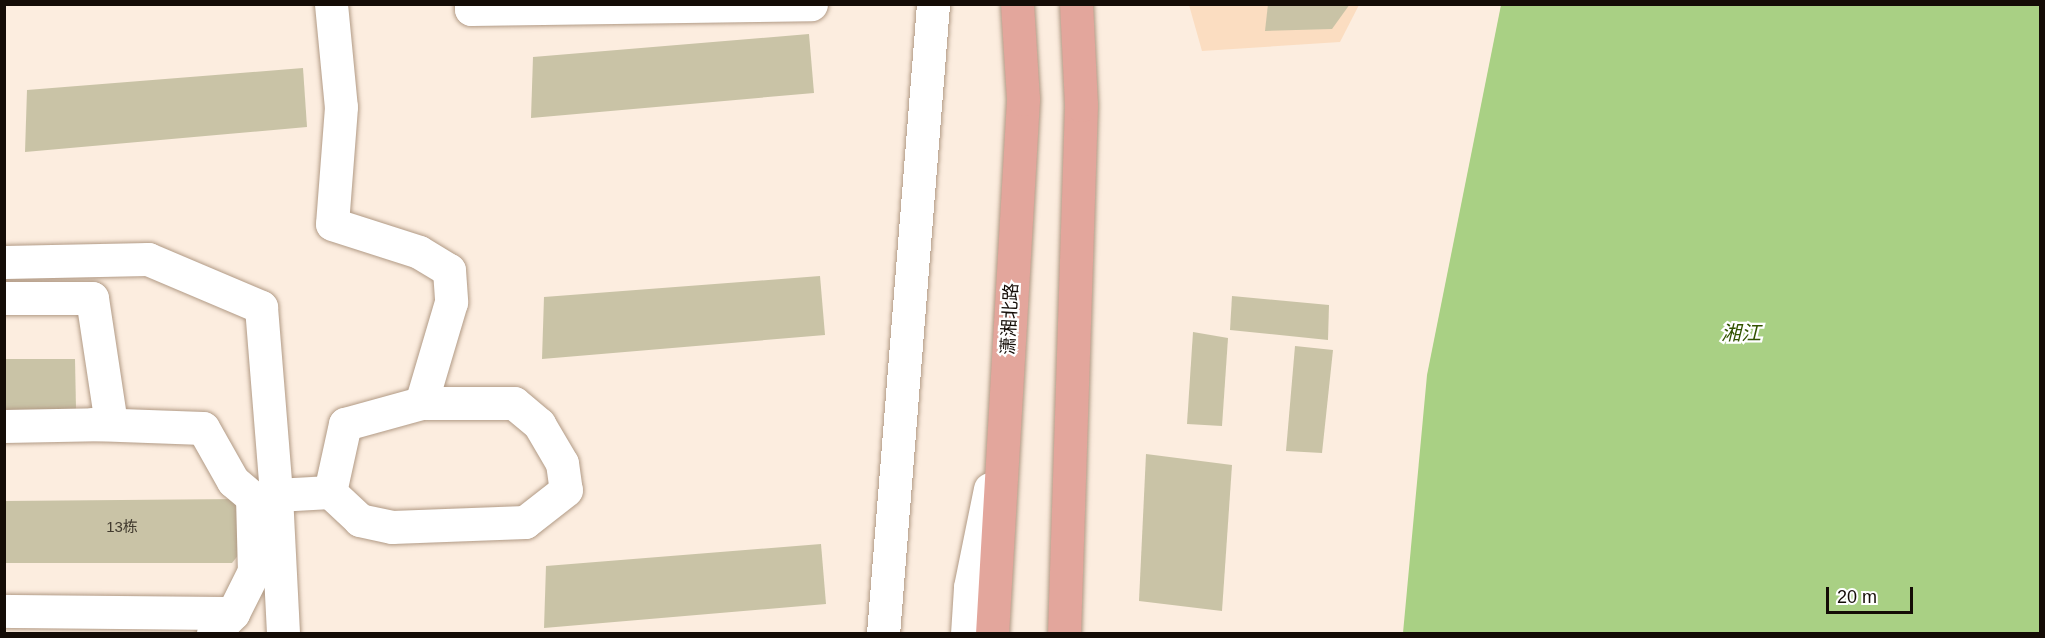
<!DOCTYPE html>
<html>
<head>
<meta charset="utf-8">
<style>
  body { margin:0 }
  #map { position:relative; width:2045px; height:638px; overflow:hidden; background:#fceddf; font-family:Helvetica,"Noto Sans SC",sans-serif }
  div>[style] { position:absolute }
  [style*='--x'] { left:calc(var(--x)*1px); top:calc(var(--y)*1px); width:calc(var(--w)*1px); rotate:calc(var(--a)*1deg) }
  .built>* { inset:0; background:#fbddc1 }
  .water>* { inset:0; background:#a9d084 }
  .building>* { inset:0; background:#c9c3a6 }
  .roads { filter:drop-shadow(0 0 2px #b19a85) drop-shadow(0 0 2px #b19a85) }
  .street>* { height:33px; margin:-16.5px; padding:0 16.5px; transform-origin:16.5px; border-radius:16.5px; background:#fff }
  .secondary>* { height:33px; margin:-16.5px; padding:0 16.5px; transform-origin:16.5px; border-radius:16.5px; background:#fff }
  .primary>* { height:33px; margin:-16.5px; padding:0 16.5px; transform-origin:16.5px; border-radius:16.5px; background:#e3a69c }
  span { translate:-50% -50%; white-space:nowrap; text-align:center; line-height:1.15; -webkit-text-stroke:4.5px #fff; paint-order:stroke }
  .number-label { font-size:15px; color:#413a2e }
  .number-label span { -webkit-text-stroke-width:0 }
  .street-label { font-size:18px; color:#140c06 }
  .water-label { font-size:20px; color:#325300; font-style:italic }
  .frame { position:absolute; inset:0; border:6px solid #140c06; pointer-events:none }
  .scale { position:absolute; left:1826px; top:587px; width:87px; height:27px; box-sizing:border-box; border:3px solid #140c06; border-top:0; padding-left:8px; font-size:18px; line-height:21px; white-space:nowrap; color:#140c06; -webkit-text-stroke:4px #fff; paint-order:stroke }
</style>
</head>
<body>
<div id="map">
  <div class="built">
    <div style="clip-path:polygon(1189px 5px,1359px 5px,1340px 42px,1202px 51px)"></div>
  </div>
  <div class="water">
    <div style="clip-path:polygon(1501px 5px,2040px 5px,2040px 633px,1403px 633px,1427px 375px)"></div>
  </div>
  <div class="building">
    <div style="clip-path:polygon(1268px 4px,1350px 4px,1332px 29px,1265px 31px)"></div>
    <div style="clip-path:polygon(809px 34px,814px 93px,531px 118px,533px 57px)"></div>
    <div style="clip-path:polygon(303px 68px,307px 127px,25px 152px,27px 90px)"></div>
    <div style="clip-path:polygon(820px 276px,825px 335px,542px 359px,544px 297px)"></div>
    <div style="clip-path:polygon(1232px 296px,1329px 305px,1328px 340px,1230px 330px)"></div>
    <div style="clip-path:polygon(1193px 332px,1228px 338px,1222px 426px,1187px 424px)"></div>
    <div style="clip-path:polygon(1295px 346px,1333px 350px,1322px 453px,1286px 451px)"></div>
    <div style="clip-path:polygon(4px 359px,75px 359px,76px 409px,4px 419px)"></div>
    <div style="clip-path:polygon(1146px 454px,1232px 465px,1222px 611px,1139px 601px)"></div>
    <div style="clip-path:polygon(239px 499px,240px 553px,232px 563px,4px 563px,4px 501px)"></div>
    <div style="clip-path:polygon(821px 544px,826px 604px,544px 628px,546px 566px)"></div>
  </div>
  <div class="roads">
    <div class="street">
      <div style="--x:331;--y:4;--w:103;--a:84.5"></div>
      <div style="--x:341;--y:107;--w:117;--a:94.4"></div>
      <div style="--x:332;--y:224;--w:91;--a:17.8"></div>
      <div style="--x:419;--y:252;--w:35;--a:31"></div>
      <div style="--x:449;--y:270;--w:32;--a:86"></div>
      <div style="--x:451;--y:302;--w:105;--a:106.5"></div>
      <div style="--x:471;--y:4;--w:5;--a:90"></div>
      <div style="--x:471;--y:9;--w:340;--a:-0.8"></div>
      <div style="--x:4;--y:262;--w:144;--a:-1.2"></div>
      <div style="--x:148;--y:259;--w:123;--a:23"></div>
      <div style="--x:261;--y:307;--w:189;--a:85.4"></div>
      <div style="--x:276;--y:495;--w:54;--a:-3.2"></div>
      <div style="--x:4;--y:298;--w:88;--a:0"></div>
      <div style="--x:92;--y:298;--w:127;--a:81.4"></div>
      <div style="--x:111;--y:424;--w:107;--a:178.9"></div>
      <div style="--x:421;--y:403;--w:93;--a:0"></div>
      <div style="--x:514;--y:403;--w:33;--a:40"></div>
      <div style="--x:539;--y:424;--w:45;--a:59.5"></div>
      <div style="--x:562;--y:463;--w:27;--a:82"></div>
      <div style="--x:566;--y:490;--w:52;--a:142"></div>
      <div style="--x:525;--y:522;--w:133;--a:177.8"></div>
      <div style="--x:392;--y:527;--w:33;--a:-168"></div>
      <div style="--x:360;--y:520;--w:41;--a:-137"></div>
      <div style="--x:330;--y:492;--w:70;--a:-77.6"></div>
      <div style="--x:345;--y:424;--w:79;--a:-15.4"></div>
      <div style="--x:93;--y:424;--w:110;--a:2.1"></div>
      <div style="--x:203;--y:428;--w:61;--a:60.5"></div>
      <div style="--x:233;--y:481;--w:25;--a:40"></div>
      <div style="--x:252;--y:497;--w:74;--a:88.5"></div>
      <div style="--x:254;--y:571;--w:47;--a:116.6"></div>
      <div style="--x:233;--y:613;--w:29;--a:134"></div>
      <div style="--x:276;--y:495;--w:139;--a:87.1"></div>
      <div style="--x:4;--y:611;--w:229;--a:0.5"></div>
      <div style="--x:883;--y:634;--w:632;--a:-85.46"></div>
    </div>
    <div class="secondary">
      <div style="--x:967;--y:634;--w:47;--a:-86.3"></div>
      <div style="--x:970;--y:587;--w:100;--a:-78.5"></div>
    </div>
    <div class="primary">
      <div style="--x:992;--y:634;--w:536;--a:-86.68"></div>
      <div style="--x:1023;--y:99;--w:95;--a:-93.6"></div>
      <div style="--x:1064;--y:634;--w:529;--a:-88.16"></div>
      <div style="--x:1081;--y:105;--w:101;--a:-92.8"></div>
    </div>
  </div>
  <div class="number-label">
    <span style="left:122px;top:527px">13栋</span>
  </div>
  <div class="street-label">
    <span style="left:1010px;top:319px;rotate:-87deg">潇湘北路</span>
  </div>
  <div class="water-label">
    <span style="left:1741px;top:333px">湘江</span>
  </div>
  <div class="frame"></div>
  <div class="scale">20 m</div>
</div>
</body>
</html>
